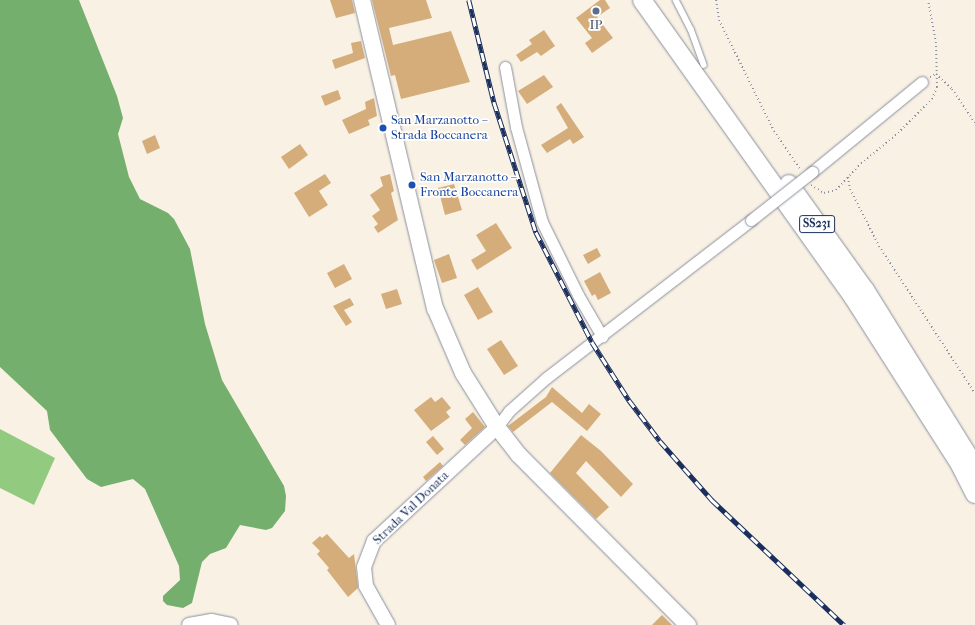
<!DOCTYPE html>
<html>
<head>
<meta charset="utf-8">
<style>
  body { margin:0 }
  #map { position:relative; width:975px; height:625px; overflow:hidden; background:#f9f1e3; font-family:"IM FELL French Canon",serif }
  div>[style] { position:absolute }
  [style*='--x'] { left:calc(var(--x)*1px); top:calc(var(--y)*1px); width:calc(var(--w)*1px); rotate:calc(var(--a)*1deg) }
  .green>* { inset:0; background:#92cb7f }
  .forest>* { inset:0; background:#75af6e }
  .building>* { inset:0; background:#d5ad7b }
  .path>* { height:2px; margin-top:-1px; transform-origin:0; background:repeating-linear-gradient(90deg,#8a90a0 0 1px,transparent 0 4px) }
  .roads { filter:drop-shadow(0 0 1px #8a90a0) drop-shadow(0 0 1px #8a90a0) }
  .service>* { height:5.5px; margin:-2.75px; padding:0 2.75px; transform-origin:2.75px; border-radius:2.75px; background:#fff }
  .minor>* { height:11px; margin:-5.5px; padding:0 5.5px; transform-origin:5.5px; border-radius:5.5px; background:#fff }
  .tertiary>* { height:14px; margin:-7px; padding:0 7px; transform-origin:7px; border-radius:7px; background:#fff }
  .secondary>* { height:16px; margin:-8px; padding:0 8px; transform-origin:8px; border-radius:8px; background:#fff }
  .trunk>* { height:18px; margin:-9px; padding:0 9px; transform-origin:9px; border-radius:9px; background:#fff }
  .rail>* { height:4.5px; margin-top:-2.25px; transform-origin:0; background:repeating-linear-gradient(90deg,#fff 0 9px,#1b2f5e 0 18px); box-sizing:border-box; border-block:1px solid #1b2f5e }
  .bridges { filter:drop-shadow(0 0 1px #8a90a0) drop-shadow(0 0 1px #8a90a0) }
  .minor-bridge>* { height:11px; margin:-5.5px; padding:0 5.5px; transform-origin:5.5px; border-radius:5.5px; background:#fff }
  .dots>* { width:11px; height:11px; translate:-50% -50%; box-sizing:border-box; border:2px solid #fff; border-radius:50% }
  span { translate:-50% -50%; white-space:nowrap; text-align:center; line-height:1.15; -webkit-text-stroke:3.5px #fff; paint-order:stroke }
  .shield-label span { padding:1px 3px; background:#fff; border:1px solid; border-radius:3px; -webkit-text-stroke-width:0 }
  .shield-label { font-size:12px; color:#1b2f5e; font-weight:700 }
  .service-label { font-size:13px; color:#4e5e75 }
  .transit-label { font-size:13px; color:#164399 }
  .left { translate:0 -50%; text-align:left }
  .street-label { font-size:13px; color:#1b2f5e }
</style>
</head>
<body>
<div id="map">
  <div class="green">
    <div style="clip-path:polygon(0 429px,55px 458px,34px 505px,0 488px)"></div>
  </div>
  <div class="forest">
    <div style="clip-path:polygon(0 0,79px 0,117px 96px,123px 118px,118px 134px,129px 177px,140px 199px,168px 213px,174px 219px,190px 249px,205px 324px,222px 380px,284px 486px,286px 496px,285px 511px,272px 528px,266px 530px,240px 525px,226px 548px,210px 554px,202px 562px,192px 603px,183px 608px,167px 605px,163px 601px,163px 596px,180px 580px,179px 566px,145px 489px,133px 479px,101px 487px,87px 479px,50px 430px,47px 411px,0 367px)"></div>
  </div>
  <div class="building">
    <div style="clip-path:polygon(330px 0,352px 0,355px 13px,336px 18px)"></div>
    <div style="clip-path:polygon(372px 0,426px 0,432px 18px,389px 28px,393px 45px,451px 31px,470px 82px,401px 99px,395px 75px,391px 76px)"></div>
    <div style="clip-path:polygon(600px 0,605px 0,610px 8px,597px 17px,613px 38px,592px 53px,585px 43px,592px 38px,576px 18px)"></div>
    <div style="clip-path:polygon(544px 30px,555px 46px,541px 56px,537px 52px,521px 62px,516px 55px,532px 44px,529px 40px)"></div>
    <div style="clip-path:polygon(361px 41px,365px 58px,335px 69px,332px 60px,353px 53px,351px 43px)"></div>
    <div style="clip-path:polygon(544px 75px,553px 87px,527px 104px,518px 91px)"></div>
    <div style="clip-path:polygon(338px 90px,341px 99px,325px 106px,321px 96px)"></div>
    <div style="clip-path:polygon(374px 98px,377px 116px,368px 120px,370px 125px,349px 134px,342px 120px,366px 109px,365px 102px)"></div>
    <div style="clip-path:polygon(561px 103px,584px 137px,573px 144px,570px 139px,547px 153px,541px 145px,568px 128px,556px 107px)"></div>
    <div style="clip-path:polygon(155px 135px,160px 148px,147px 154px,142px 141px)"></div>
    <div style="clip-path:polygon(300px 144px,308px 155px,289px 169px,281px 157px)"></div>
    <div style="clip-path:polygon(325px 174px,331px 183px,319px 191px,328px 205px,309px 217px,294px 193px)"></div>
    <div style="clip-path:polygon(390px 174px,394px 191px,391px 193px,398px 220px,378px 233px,374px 227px,378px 224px,372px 216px,380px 210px,370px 195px,383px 186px,380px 177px)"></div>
    <div style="clip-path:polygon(454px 184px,462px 210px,445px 215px,438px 188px)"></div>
    <div style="clip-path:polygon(496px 223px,512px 248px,477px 270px,471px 260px,486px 251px,476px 235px)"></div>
    <div style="clip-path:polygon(597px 248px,601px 256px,588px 264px,583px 255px)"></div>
    <div style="clip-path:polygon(449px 254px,457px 278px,442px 283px,434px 260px)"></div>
    <div style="clip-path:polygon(344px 264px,352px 279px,335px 288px,327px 273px)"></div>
    <div style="clip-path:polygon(600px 272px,611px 293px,598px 300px,595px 294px,592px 296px,584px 281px)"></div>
    <div style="clip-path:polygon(478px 287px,493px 312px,478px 320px,464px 295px)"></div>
    <div style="clip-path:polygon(397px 289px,402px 304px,386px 309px,381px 294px)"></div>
    <div style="clip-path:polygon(350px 298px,354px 305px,344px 310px,352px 322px,346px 326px,333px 306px)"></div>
    <div style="clip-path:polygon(501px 340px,518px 366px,504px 375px,487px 349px)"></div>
    <div style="clip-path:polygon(552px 387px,582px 413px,589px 404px,601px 414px,587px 431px,552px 402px,513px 432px,508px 426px,546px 397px)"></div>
    <div style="clip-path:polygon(431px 397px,435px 402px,442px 397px,451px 408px,446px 412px,450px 417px,431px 431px,414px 410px)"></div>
    <div style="clip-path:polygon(473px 412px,485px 427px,465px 445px,460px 440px,472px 428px,465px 419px)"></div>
    <div style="clip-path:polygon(581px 435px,601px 451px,633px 484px,621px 497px,586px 461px,576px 473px,609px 507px,596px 519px,550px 473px)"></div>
    <div style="clip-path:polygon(433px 436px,444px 449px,437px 455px,426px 442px)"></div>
    <div style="clip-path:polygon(440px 462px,443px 466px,426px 481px,423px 477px)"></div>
    <div style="clip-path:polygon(327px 534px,349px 558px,354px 554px,358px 588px,348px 597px,327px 570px,329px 568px,317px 554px,320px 551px,312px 543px,320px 536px,322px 538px)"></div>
    <div style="clip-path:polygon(662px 615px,672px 625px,652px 625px)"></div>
  </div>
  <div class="path">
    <div style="--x:716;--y:0;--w:20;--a:81"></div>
    <div style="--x:719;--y:20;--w:84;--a:63.7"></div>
    <div style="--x:756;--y:95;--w:40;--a:63.4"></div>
    <div style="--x:774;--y:131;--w:46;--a:55.6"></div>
    <div style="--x:930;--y:77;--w:7;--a:-27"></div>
    <div style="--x:936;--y:74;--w:22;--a:43"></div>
    <div style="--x:952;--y:89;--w:41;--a:55.9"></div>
    <div style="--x:848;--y:177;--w:12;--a:81"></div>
    <div style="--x:850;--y:189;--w:64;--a:63"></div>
    <div style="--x:879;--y:246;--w:176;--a:56.9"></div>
    <div style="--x:811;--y:185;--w:15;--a:32"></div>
    <div style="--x:824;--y:193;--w:12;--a:-14"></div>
    <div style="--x:836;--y:190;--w:33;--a:-47"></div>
    <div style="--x:858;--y:166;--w:52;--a:-39.5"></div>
    <div style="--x:898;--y:133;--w:48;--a:-45"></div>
    <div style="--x:932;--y:99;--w:13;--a:-67"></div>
    <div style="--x:937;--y:87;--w:44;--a:-91.3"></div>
    <div style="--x:936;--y:43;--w:44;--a:-100.5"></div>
  </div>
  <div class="roads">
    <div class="service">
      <div style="--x:676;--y:0;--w:33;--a:63"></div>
      <div style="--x:691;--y:29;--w:38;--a:70"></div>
    </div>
    <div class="minor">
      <div style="--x:505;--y:67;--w:61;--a:79.6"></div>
      <div style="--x:516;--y:127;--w:98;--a:74.7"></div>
      <div style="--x:542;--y:222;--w:81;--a:63.7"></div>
      <div style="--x:578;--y:295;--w:48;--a:59.7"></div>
      <div style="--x:812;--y:172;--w:142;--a:-39.3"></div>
      <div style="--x:497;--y:427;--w:20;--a:-53"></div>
      <div style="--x:509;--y:411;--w:50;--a:-41.7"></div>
      <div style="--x:546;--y:378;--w:259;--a:-37.6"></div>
    </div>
    <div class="tertiary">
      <div style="--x:189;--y:625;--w:23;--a:-10"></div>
      <div style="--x:212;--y:621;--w:19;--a:12"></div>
      <div style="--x:388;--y:625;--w:45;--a:-119.4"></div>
      <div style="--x:366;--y:586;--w:19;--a:-96"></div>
      <div style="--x:364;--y:567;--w:28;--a:-69"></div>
      <div style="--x:374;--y:541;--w:168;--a:-42.8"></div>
    </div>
    <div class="secondary">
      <div style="--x:362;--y:0;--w:317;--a:76.7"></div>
      <div style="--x:435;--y:308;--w:71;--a:66.7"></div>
      <div style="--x:463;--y:373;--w:64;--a:57.8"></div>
      <div style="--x:497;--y:427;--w:36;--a:52"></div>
      <div style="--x:519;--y:455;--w:240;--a:45.2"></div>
    </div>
    <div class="trunk">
      <div style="--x:642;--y:0;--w:364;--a:54.6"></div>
      <div style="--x:853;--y:297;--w:195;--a:57.4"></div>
      <div style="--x:958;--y:461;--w:37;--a:63"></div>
      <div style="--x:789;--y:184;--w:130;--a:54.4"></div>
      <div style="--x:865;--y:290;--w:208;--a:58.1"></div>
    </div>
  </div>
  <div class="rail">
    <div style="--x:469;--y:0;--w:105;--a:76.2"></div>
    <div style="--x:494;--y:102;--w:137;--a:72.1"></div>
    <div style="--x:536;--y:232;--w:123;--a:63"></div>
    <div style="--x:592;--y:342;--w:69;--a:57.5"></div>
    <div style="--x:629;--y:400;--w:51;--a:52.9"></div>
    <div style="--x:660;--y:441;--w:79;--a:48.6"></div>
    <div style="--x:712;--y:500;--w:182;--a:43.4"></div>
  </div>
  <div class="bridges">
    <div class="minor-bridge">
      <div style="--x:751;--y:220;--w:78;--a:-38.2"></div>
    </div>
  </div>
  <div class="dots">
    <div style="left:596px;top:11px;background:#5c6f8a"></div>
    <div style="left:383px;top:128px;background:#1a4fb4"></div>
    <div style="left:412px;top:185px;background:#1a4fb4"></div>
  </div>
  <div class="shield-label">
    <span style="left:817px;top:224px">SS231</span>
  </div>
  <div class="service-label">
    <span style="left:596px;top:25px">IP</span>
  </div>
  <div class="transit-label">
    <span class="left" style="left:391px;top:128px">San Marzanotto –<br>Strada Boccanera</span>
    <span class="left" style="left:420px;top:185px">San Marzanotto –<br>Fronte Boccanera</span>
  </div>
  <div class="street-label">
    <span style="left:411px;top:508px;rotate:-44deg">Strada Val Donata</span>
  </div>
</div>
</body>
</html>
